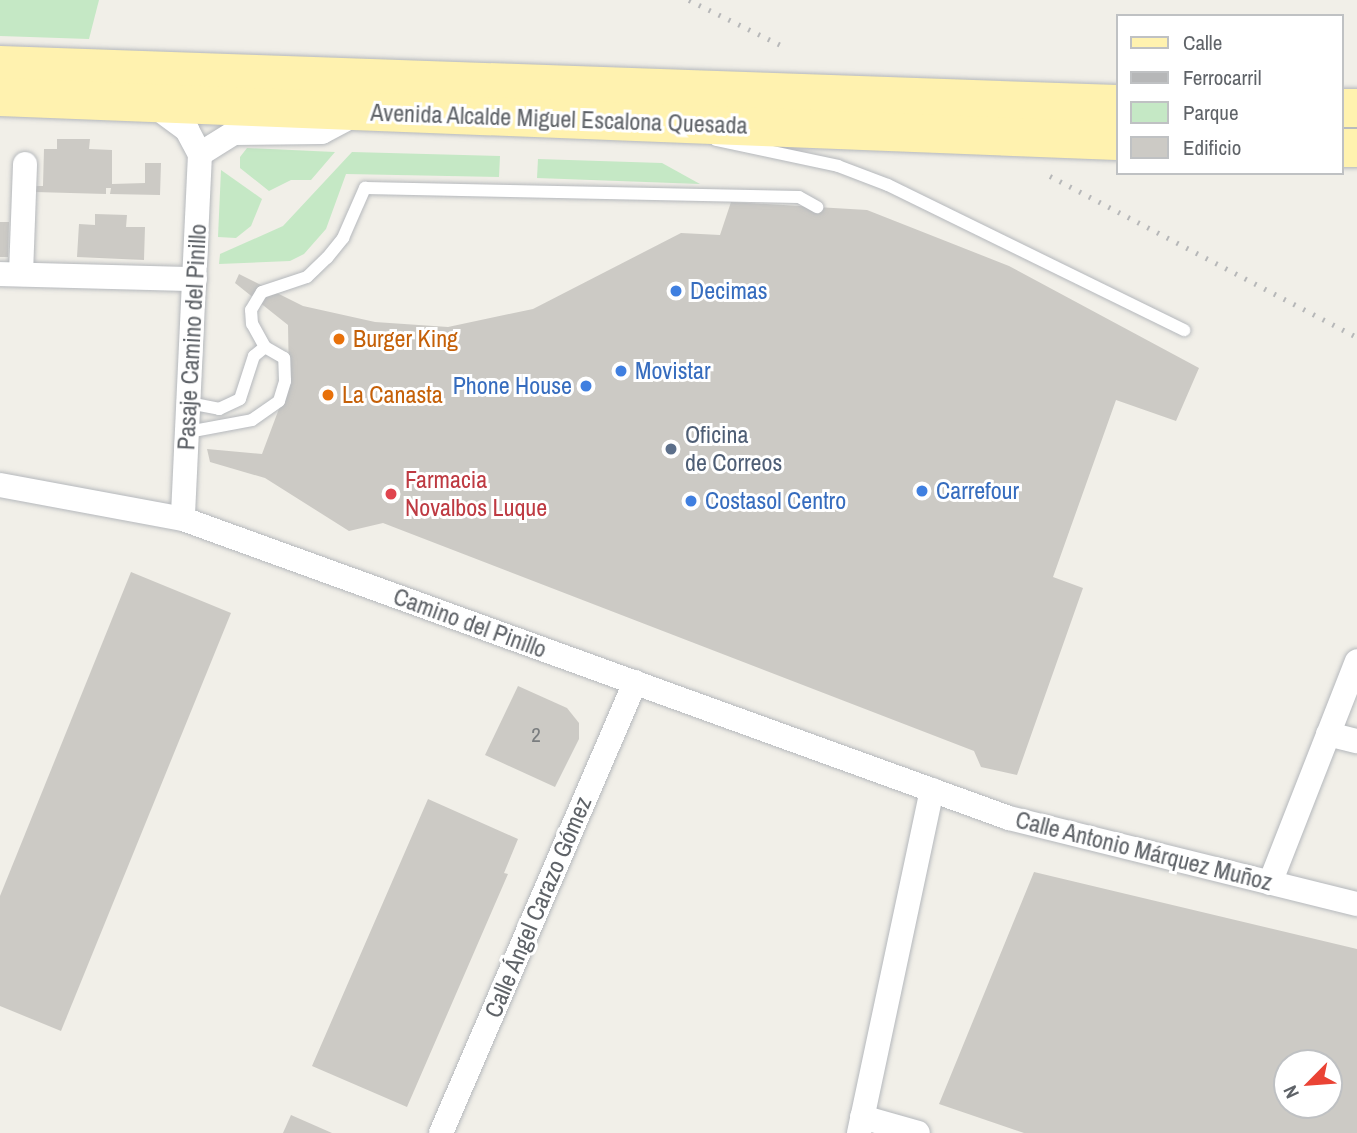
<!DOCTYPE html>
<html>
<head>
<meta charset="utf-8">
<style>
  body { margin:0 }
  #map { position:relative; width:1357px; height:1133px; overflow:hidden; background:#f1efe8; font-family:"Archivo Narrow",sans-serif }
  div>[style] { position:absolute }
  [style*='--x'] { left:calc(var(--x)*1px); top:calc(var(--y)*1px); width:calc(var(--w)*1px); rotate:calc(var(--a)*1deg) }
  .green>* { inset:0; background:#c5e8c5 }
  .building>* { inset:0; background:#cccac5 }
  .roads { filter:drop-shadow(0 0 2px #b5b8bc) drop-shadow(0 0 2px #b5b8bc) }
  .lane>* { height:12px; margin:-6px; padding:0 6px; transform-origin:6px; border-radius:6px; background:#fff }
  .street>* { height:24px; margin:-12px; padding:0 12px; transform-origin:12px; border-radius:12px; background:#fff }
  .primary>* { height:38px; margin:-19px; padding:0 19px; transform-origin:19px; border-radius:19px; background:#fff2af }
  .rail>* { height:5px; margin-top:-2.5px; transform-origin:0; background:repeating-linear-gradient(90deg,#b6b7b8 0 2px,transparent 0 11px) }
  .dots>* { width:19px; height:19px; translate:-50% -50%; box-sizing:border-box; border:4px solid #fff; border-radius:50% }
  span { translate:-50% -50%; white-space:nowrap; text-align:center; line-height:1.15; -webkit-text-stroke:6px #fff; paint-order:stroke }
  .number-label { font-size:21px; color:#7a7d7f }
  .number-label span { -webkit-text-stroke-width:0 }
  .street-label { font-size:24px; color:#5f6368 }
  .shop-label { font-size:24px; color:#366cbe }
  .left { translate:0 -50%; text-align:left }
  .right { translate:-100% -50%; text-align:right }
  .food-label { font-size:24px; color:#c56008 }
  .service-label { font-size:24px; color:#4e5e75 }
  .health-label { font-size:24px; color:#be3a42 }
  .legend { position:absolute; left:1116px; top:14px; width:228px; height:161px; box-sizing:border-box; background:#fff; border:2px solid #bfc1c3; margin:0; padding:9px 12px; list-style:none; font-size:21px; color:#5f6368 }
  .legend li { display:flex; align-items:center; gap:14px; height:35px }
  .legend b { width:35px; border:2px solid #bfc1c3 }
  .north { position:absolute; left:1273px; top:1049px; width:70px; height:70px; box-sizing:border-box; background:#fff; border:2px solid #bfc1c3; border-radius:50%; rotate:245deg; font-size:19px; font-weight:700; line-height:28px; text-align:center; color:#5f6368 }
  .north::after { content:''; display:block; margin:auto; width:24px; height:32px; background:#ea4335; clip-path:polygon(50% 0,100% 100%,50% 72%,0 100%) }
</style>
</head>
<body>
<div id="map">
  <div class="green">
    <div style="clip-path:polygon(0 0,99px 0,89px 39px,0 36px)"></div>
    <div style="clip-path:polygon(247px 148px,335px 152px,311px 180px,291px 180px,269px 191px,240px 168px,240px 157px)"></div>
    <div style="clip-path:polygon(352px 152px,500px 156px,499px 177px,346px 174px,326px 229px,304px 254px,290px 261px,219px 264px,220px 254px,283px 226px)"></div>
    <div style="clip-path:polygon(538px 159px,662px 163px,700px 184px,537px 178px)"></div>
    <div style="clip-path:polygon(221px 170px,262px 199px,251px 226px,236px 238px,218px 237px)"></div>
  </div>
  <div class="building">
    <div style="clip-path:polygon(57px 139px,90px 139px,89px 149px,112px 150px,112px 184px,145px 183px,145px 163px,161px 163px,160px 195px,110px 194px,111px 188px,106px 188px,106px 194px,35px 192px,36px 186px,43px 186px,44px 149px,57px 149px)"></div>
    <div style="clip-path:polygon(731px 202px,867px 210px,1009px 266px,1199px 368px,1176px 421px,1116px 400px,1053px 577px,1083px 588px,1017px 775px,981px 767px,974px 751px,383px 523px,349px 531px,265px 478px,210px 462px,207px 449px,262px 454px,289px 382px,288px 325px,235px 283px,239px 274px,303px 306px,375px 322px,448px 327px,533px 309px,681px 233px,720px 235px)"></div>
    <div style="clip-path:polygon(95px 214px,127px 215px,126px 227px,145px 227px,144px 260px,77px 257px,79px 224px,95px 225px)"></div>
    <div style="clip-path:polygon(0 222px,9px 222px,8px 257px,0 257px)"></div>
    <div style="clip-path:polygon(131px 572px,231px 613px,61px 1031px,0 1006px,0 896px)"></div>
    <div style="clip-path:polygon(518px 686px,567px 708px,579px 723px,579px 739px,555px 787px,485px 755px)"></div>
    <div style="clip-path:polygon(428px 799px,518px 839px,504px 873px,508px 874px,407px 1107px,312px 1066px)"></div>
    <div style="clip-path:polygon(evenodd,1034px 872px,1357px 949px,1357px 1133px,1024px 1133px,939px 1104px,1034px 872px,1287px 1063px,1329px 1063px,1329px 1105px,1287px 1105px,1287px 1063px)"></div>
    <div style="clip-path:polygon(291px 1115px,332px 1133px,283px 1133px)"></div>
  </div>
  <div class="roads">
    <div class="lane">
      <div style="--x:716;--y:140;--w:125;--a:12"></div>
      <div style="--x:838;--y:166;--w:53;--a:20.8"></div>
      <div style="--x:888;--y:185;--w:330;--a:26.1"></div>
      <div style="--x:189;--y:403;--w:31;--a:11"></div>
      <div style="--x:219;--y:409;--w:23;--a:-25"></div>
      <div style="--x:240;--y:399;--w:45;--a:-72"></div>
      <div style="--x:254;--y:356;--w:14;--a:-39"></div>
      <div style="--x:188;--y:432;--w:65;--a:-10.6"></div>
      <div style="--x:252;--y:420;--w:33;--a:-35"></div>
      <div style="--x:279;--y:401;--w:21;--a:-73"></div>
      <div style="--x:285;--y:381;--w:23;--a:-92"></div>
      <div style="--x:284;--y:358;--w:22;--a:-150"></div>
      <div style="--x:265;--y:347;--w:26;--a:-119"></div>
      <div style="--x:252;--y:324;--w:14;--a:-94"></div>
      <div style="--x:251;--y:310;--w:21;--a:-59"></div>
      <div style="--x:262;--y:292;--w:47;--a:-18.4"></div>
      <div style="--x:307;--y:277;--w:28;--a:-44"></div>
      <div style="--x:327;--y:258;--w:26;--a:-51"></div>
      <div style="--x:343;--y:238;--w:55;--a:-66.3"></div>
      <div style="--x:365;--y:188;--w:434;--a:1.2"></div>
      <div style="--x:799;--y:197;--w:21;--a:29"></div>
    </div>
    <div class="street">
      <div style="--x:152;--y:104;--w:44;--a:36.6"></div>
      <div style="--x:187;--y:130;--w:27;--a:62"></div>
      <div style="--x:200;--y:154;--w:365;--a:92.7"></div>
      <div style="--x:200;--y:154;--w:40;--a:-32"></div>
      <div style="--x:234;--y:133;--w:88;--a:-0.7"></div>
      <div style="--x:322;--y:132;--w:38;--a:-28"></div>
      <div style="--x:0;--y:274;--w:195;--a:1.5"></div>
      <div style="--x:21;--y:274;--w:110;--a:-87.9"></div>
      <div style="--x:0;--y:485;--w:186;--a:10.5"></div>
      <div style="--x:183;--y:519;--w:878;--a:19.9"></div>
      <div style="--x:1009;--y:818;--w:358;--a:13.9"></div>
      <div style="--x:1328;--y:734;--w:30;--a:14"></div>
      <div style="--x:1270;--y:883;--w:238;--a:-68.6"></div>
      <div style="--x:862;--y:1117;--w:58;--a:15.9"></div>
      <div style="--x:441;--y:1133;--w:491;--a:-66.7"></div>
      <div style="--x:859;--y:1133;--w:351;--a:-78"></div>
    </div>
    <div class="primary">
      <div style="--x:0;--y:65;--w:1118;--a:2"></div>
      <div style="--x:0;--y:97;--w:1118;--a:2.26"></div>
      <div style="--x:1341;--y:108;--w:16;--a:0"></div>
      <div style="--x:1341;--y:148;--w:16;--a:0"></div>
    </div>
  </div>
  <div class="rail">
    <div style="--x:689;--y:0;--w:105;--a:26.1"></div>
    <div style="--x:1050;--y:176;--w:347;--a:27.7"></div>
  </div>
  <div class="dots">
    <div style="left:676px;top:291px;background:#3f7fe0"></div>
    <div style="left:339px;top:339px;background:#e8710a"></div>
    <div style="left:621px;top:371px;background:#3f7fe0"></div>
    <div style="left:586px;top:386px;background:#3f7fe0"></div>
    <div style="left:328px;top:395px;background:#e8710a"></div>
    <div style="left:671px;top:449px;background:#5c6f8a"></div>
    <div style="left:922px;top:491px;background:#3f7fe0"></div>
    <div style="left:391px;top:494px;background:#e0444e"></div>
    <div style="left:691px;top:501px;background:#3f7fe0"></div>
  </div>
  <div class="number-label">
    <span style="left:536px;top:735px">2</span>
  </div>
  <div class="street-label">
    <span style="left:559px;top:119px;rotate:2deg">Avenida Alcalde Miguel Escalona Quesada</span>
    <span style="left:192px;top:337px;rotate:-87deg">Pasaje Camino del Pinillo</span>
    <span style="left:470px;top:623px;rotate:20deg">Camino del Pinillo</span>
    <span style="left:1144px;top:851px;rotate:14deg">Calle Antonio Márquez Muñoz</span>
    <span style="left:538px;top:907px;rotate:-67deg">Calle Ángel Carazo Gómez</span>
  </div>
  <div class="shop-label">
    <span class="left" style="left:690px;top:291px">Decimas</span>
    <span class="left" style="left:635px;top:371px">Movistar</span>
    <span class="right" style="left:572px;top:386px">Phone House</span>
    <span class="left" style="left:936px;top:491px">Carrefour</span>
    <span class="left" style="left:705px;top:501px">Costasol Centro</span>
  </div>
  <div class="food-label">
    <span class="left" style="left:353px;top:339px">Burger King</span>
    <span class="left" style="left:342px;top:395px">La Canasta</span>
  </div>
  <div class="service-label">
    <span class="left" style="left:685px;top:449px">Oficina<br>de Correos</span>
  </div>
  <div class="health-label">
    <span class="left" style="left:405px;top:494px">Farmacia<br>Novalbos Luque</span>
  </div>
  <ul class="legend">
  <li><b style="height:9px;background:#fff2af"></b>Calle</li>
  <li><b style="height:9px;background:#b6b7b8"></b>Ferrocarril</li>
  <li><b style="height:19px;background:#c5e8c5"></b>Parque</li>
  <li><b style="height:19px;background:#cccac5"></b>Edificio</li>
  </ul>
  <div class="north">N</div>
</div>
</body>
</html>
